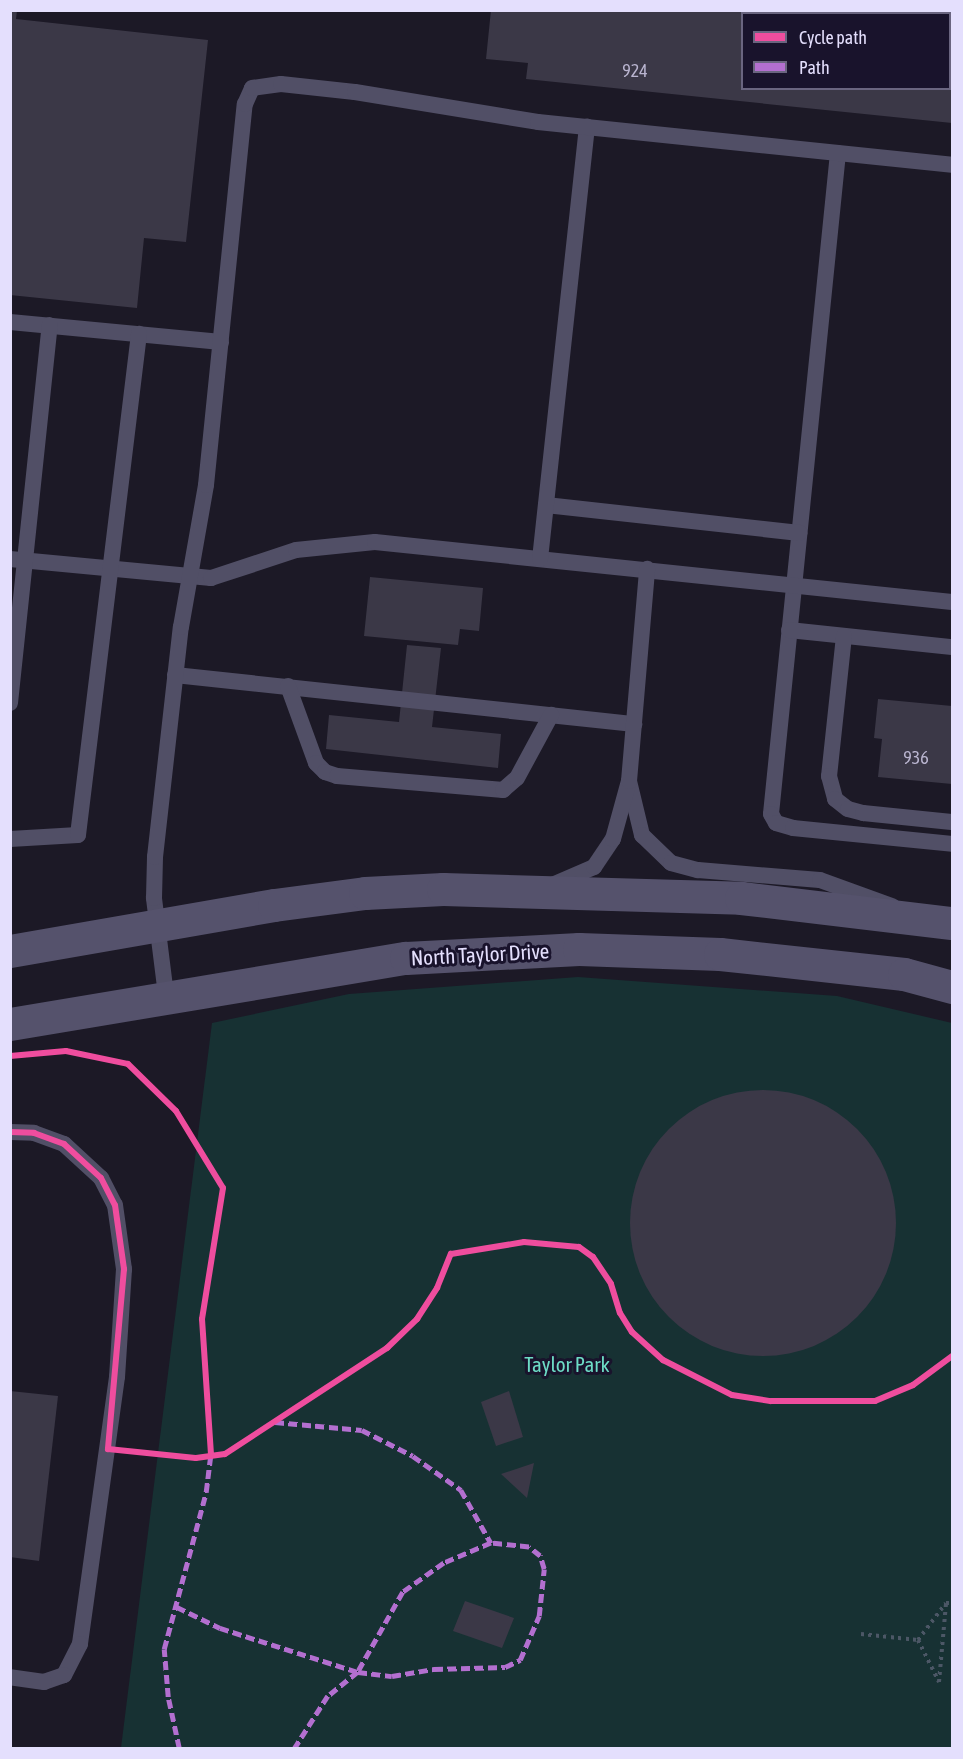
<!DOCTYPE html>
<html>
<head>
<meta charset="utf-8">
<style>
  body { margin:0 }
  #map { position:relative; width:963px; height:1759px; overflow:hidden; background:#1c1926; font-family:"Asap Condensed",sans-serif }
  div>[style] { position:absolute }
  [style*='--x'] { left:calc(var(--x)*1px); top:calc(var(--y)*1px); width:calc(var(--w)*1px); rotate:calc(var(--a)*1deg) }
  .green>* { inset:0; background:#173133 }
  .building>* { inset:0; background:#3b3847 }
  .round { border-radius:50% }
  .path>* { height:4px; margin-top:-2px; transform-origin:0; background:repeating-linear-gradient(90deg,#4c5766 0 3px,transparent 0 7.5px) }
  .lane>* { height:16px; margin:-8px; padding:0 8px; transform-origin:8px; border-radius:8px; background:#514f66 }
  .secondary>* { height:33px; margin:-16.5px; padding:0 16.5px; transform-origin:16.5px; border-radius:16.5px; background:#55526c }
  .quiet>* { height:4.5px; margin-top:-2.25px; transform-origin:0; background:repeating-linear-gradient(90deg,#b36fd0 0 9px,transparent 0 13.5px) }
  .cycleway>* { height:6px; margin:-3px; padding:0 3px; transform-origin:3px; border-radius:3px; background:#ef4d9e }
  span { translate:-50% -50%; white-space:nowrap; text-align:center; line-height:1.15; -webkit-text-stroke:6px #19132c; paint-order:stroke }
  .number-label { font-size:18px; color:#bab5d0 }
  .number-label span { -webkit-text-stroke-width:0 }
  .street-label { font-size:21px; color:#e4dffd }
  .park-label { font-size:21px; color:#6ddcc6 }
  .frame { position:absolute; inset:0; border:12px solid #e4dffd; pointer-events:none }
  .legend { position:absolute; left:741px; top:12px; width:210px; height:78px; box-sizing:border-box; background:#19132c; border:2px solid #6a6580; margin:0; padding:8px 10px; list-style:none; font-size:18px; color:#e4dffd }
  .legend li { display:flex; align-items:center; gap:12px; height:30px }
  .legend b { width:30px; border:2px solid #6a6580 }
</style>
</head>
<body>
<div id="map">
  <div class="green">
    <div style="clip-path:polygon(578px 977px,837px 996px,952px 1023px,952px 1748px,121px 1748px,212px 1023px,349px 994px)"></div>
  </div>
  <div class="building">
    <div style="clip-path:polygon(10px 10px,17px 10px,16px 19px,208px 40px,186px 242px,144px 238px,137px 308px,10px 295px)"></div>
    <div style="clip-path:polygon(evenodd,491px 10px,952px 10px,952px 123px,526px 79px,528px 63px,486px 59px,491px 10px,742px 14px,950px 14px,950px 88px,742px 88px,742px 14px)"></div>
    <div style="clip-path:polygon(370px 577px,483px 588px,479px 631px,460px 629px,458px 645px,364px 636px)"></div>
    <div style="clip-path:polygon(407px 645px,441px 648px,432px 727px,501px 734px,498px 768px,326px 749px,329px 715px,399px 722px)"></div>
    <div style="clip-path:polygon(878px 699px,952px 706px,952px 784px,878px 777px,882px 739px,874px 738px)"></div>
    <div class="round" style="left:630px;top:1090px;width:266px;height:266px"></div>
    <div style="clip-path:polygon(10px 1391px,58px 1396px,39px 1561px,10px 1557px)"></div>
    <div style="clip-path:polygon(509px 1391px,523px 1437px,496px 1446px,481px 1402px)"></div>
    <div style="clip-path:polygon(534px 1463px,527px 1498px,501px 1474px)"></div>
    <div style="clip-path:polygon(465px 1601px,514px 1618px,502px 1648px,453px 1631px)"></div>
  </div>
  <div class="path">
    <div style="--x:861;--y:1634;--w:57;--a:6"></div>
    <div style="--x:918;--y:1640;--w:46;--a:-52.9"></div>
    <div style="--x:946;--y:1603;--w:6;--a:0"></div>
    <div style="--x:918;--y:1640;--w:47;--a:63.4"></div>
    <div style="--x:939;--y:1682;--w:79;--a:-84.9"></div>
  </div>
  <div class="lane">
    <div style="--x:838;--y:153;--w:664;--a:95.79"></div>
    <div style="--x:771;--y:814;--w:10;--a:61"></div>
    <div style="--x:776;--y:823;--w:18;--a:16"></div>
    <div style="--x:793;--y:828;--w:160;--a:5.7"></div>
    <div style="--x:10;--y:322;--w:212;--a:5.4"></div>
    <div style="--x:546;--y:505;--w:255;--a:6.3"></div>
    <div style="--x:10;--y:559;--w:202;--a:5.4"></div>
    <div style="--x:211;--y:578;--w:89;--a:-18.2"></div>
    <div style="--x:296;--y:550;--w:79;--a:-5.8"></div>
    <div style="--x:375;--y:542;--w:580;--a:5.94"></div>
    <div style="--x:540;--y:559;--w:435;--a:-83.8"></div>
    <div style="--x:789;--y:630;--w:164;--a:6"></div>
    <div style="--x:844;--y:636;--w:141;--a:96.1"></div>
    <div style="--x:829;--y:776;--w:24;--a:75"></div>
    <div style="--x:835;--y:799;--w:16;--a:38"></div>
    <div style="--x:848;--y:809;--w:16;--a:15"></div>
    <div style="--x:863;--y:813;--w:89;--a:5.8"></div>
    <div style="--x:175;--y:675;--w:462;--a:6.1"></div>
    <div style="--x:288;--y:686;--w:82;--a:70"></div>
    <div style="--x:316;--y:763;--w:13;--a:45"></div>
    <div style="--x:325;--y:772;--w:13;--a:18"></div>
    <div style="--x:337;--y:776;--w:167;--a:4.8"></div>
    <div style="--x:503;--y:790;--w:18;--a:-41"></div>
    <div style="--x:517;--y:778;--w:72;--a:-61.6"></div>
    <div style="--x:10;--y:703;--w:380;--a:-84"></div>
    <div style="--x:629;--y:781;--w:56;--a:76.5"></div>
    <div style="--x:642;--y:835;--w:40;--a:44"></div>
    <div style="--x:671;--y:863;--w:28;--a:15"></div>
    <div style="--x:698;--y:870;--w:122;--a:4.7"></div>
    <div style="--x:820;--y:880;--w:77;--a:19.9"></div>
    <div style="--x:10;--y:839;--w:68;--a:-3.4"></div>
    <div style="--x:78;--y:835;--w:505;--a:-83.06"></div>
    <div style="--x:552;--y:885;--w:46;--a:-23.2"></div>
    <div style="--x:594;--y:867;--w:34;--a:-56"></div>
    <div style="--x:613;--y:839;--w:60;--a:-74.6"></div>
    <div style="--x:629;--y:781;--w:213;--a:-85.1"></div>
    <div style="--x:166;--y:995;--w:98;--a:-97.1"></div>
    <div style="--x:154;--y:898;--w:41;--a:-88.6"></div>
    <div style="--x:155;--y:857;--w:231;--a:-83.6"></div>
    <div style="--x:181;--y:627;--w:144;--a:-80"></div>
    <div style="--x:206;--y:485;--w:383;--a:-84.2"></div>
    <div style="--x:245;--y:104;--w:17;--a:-66"></div>
    <div style="--x:252;--y:88;--w:29;--a:-8"></div>
    <div style="--x:281;--y:84;--w:74;--a:6.2"></div>
    <div style="--x:355;--y:92;--w:185;--a:9.3"></div>
    <div style="--x:538;--y:122;--w:416;--a:5.9"></div>
    <div style="--x:10;--y:1132;--w:24;--a:2"></div>
    <div style="--x:34;--y:1133;--w:32;--a:20"></div>
    <div style="--x:64;--y:1144;--w:50;--a:42.6"></div>
    <div style="--x:101;--y:1178;--w:30;--a:63"></div>
    <div style="--x:115;--y:1205;--w:65;--a:82"></div>
    <div style="--x:124;--y:1269;--w:108;--a:93.7"></div>
    <div style="--x:117;--y:1377;--w:270;--a:97.9"></div>
    <div style="--x:80;--y:1644;--w:35;--a:117"></div>
    <div style="--x:64;--y:1675;--w:21;--a:161"></div>
    <div style="--x:44;--y:1682;--w:34;--a:-172"></div>
  </div>
  <div class="secondary">
    <div style="--x:10;--y:951;--w:268;--a:-9.9"></div>
    <div style="--x:274;--y:905;--w:92;--a:-7.5"></div>
    <div style="--x:365;--y:893;--w:78;--a:-2.9"></div>
    <div style="--x:443;--y:889;--w:298;--a:1.7"></div>
    <div style="--x:741;--y:898;--w:212;--a:6.8"></div>
    <div style="--x:10;--y:1024;--w:401;--a:-9.5"></div>
    <div style="--x:406;--y:958;--w:173;--a:-3"></div>
    <div style="--x:579;--y:949;--w:141;--a:2"></div>
    <div style="--x:720;--y:954;--w:185;--a:6.2"></div>
    <div style="--x:904;--y:974;--w:50;--a:15.2"></div>
  </div>
  <div class="quiet">
    <div style="--x:275;--y:1422;--w:87;--a:5.3"></div>
    <div style="--x:362;--y:1430;--w:57;--a:27"></div>
    <div style="--x:413;--y:1456;--w:59;--a:35.3"></div>
    <div style="--x:461;--y:1490;--w:61;--a:60.5"></div>
    <div style="--x:177;--y:1607;--w:48;--a:26"></div>
    <div style="--x:220;--y:1628;--w:145;--a:17.7"></div>
    <div style="--x:358;--y:1672;--w:34;--a:7"></div>
    <div style="--x:392;--y:1676;--w:43;--a:-9.5"></div>
    <div style="--x:434;--y:1669;--w:71;--a:-1.6"></div>
    <div style="--x:505;--y:1667;--w:17;--a:-25"></div>
    <div style="--x:520;--y:1660;--w:48;--a:-66.6"></div>
    <div style="--x:539;--y:1616;--w:47;--a:-83.9"></div>
    <div style="--x:544;--y:1569;--w:14;--a:-107"></div>
    <div style="--x:540;--y:1556;--w:14;--a:-141"></div>
    <div style="--x:529;--y:1547;--w:38;--a:-174"></div>
    <div style="--x:491;--y:1543;--w:51;--a:156.9"></div>
    <div style="--x:444;--y:1563;--w:50;--a:144.7"></div>
    <div style="--x:403;--y:1592;--w:92;--a:119.4"></div>
    <div style="--x:358;--y:1672;--w:38;--a:141"></div>
    <div style="--x:328;--y:1696;--w:62;--a:122.4"></div>
    <div style="--x:179;--y:1748;--w:52;--a:-102.2"></div>
    <div style="--x:168;--y:1697;--w:48;--a:-94.8"></div>
    <div style="--x:164;--y:1649;--w:163;--a:-75"></div>
    <div style="--x:206;--y:1492;--w:39;--a:-83"></div>
  </div>
  <div class="cycleway">
    <div style="--x:10;--y:1056;--w:56;--a:-5.1"></div>
    <div style="--x:66;--y:1051;--w:63;--a:11.8"></div>
    <div style="--x:128;--y:1064;--w:67;--a:44.4"></div>
    <div style="--x:176;--y:1111;--w:90;--a:58.6"></div>
    <div style="--x:223;--y:1188;--w:133;--a:99.1"></div>
    <div style="--x:202;--y:1319;--w:137;--a:86.2"></div>
    <div style="--x:10;--y:1132;--w:24;--a:2"></div>
    <div style="--x:34;--y:1133;--w:32;--a:20"></div>
    <div style="--x:64;--y:1144;--w:50;--a:42.6"></div>
    <div style="--x:101;--y:1178;--w:30;--a:63"></div>
    <div style="--x:115;--y:1205;--w:65;--a:82"></div>
    <div style="--x:124;--y:1269;--w:181;--a:95.1"></div>
    <div style="--x:108;--y:1449;--w:88;--a:5.8"></div>
    <div style="--x:196;--y:1458;--w:29;--a:-8"></div>
    <div style="--x:225;--y:1454;--w:194;--a:-33.2"></div>
    <div style="--x:387;--y:1348;--w:42;--a:-44"></div>
    <div style="--x:417;--y:1319;--w:37;--a:-57"></div>
    <div style="--x:437;--y:1288;--w:37;--a:-68"></div>
    <div style="--x:451;--y:1254;--w:74;--a:-9.3"></div>
    <div style="--x:524;--y:1242;--w:55;--a:5.2"></div>
    <div style="--x:579;--y:1247;--w:17;--a:36"></div>
    <div style="--x:593;--y:1257;--w:32;--a:56"></div>
    <div style="--x:611;--y:1284;--w:30;--a:73"></div>
    <div style="--x:620;--y:1313;--w:22;--a:58"></div>
    <div style="--x:632;--y:1332;--w:42;--a:42.1"></div>
    <div style="--x:663;--y:1360;--w:77;--a:26.9"></div>
    <div style="--x:732;--y:1395;--w:39;--a:9"></div>
    <div style="--x:771;--y:1401;--w:104;--a:0"></div>
    <div style="--x:875;--y:1401;--w:41;--a:-22.8"></div>
    <div style="--x:913;--y:1385;--w:49;--a:-36.6"></div>
  </div>
  <div class="number-label">
    <span style="left:635px;top:71px">924</span>
    <span style="left:916px;top:758px">936</span>
  </div>
  <div class="street-label">
    <span style="left:480px;top:954px;rotate:-3deg">North Taylor Drive</span>
  </div>
  <div class="park-label">
    <span style="left:567px;top:1364px">Taylor Park</span>
  </div>
  <div class="frame"></div>
  <ul class="legend">
  <li><b style="height:8px;background:#ef4d9e"></b>Cycle path</li>
  <li><b style="height:8px;background:#b36fd0"></b>Path</li>
  </ul>
</div>
</body>
</html>
